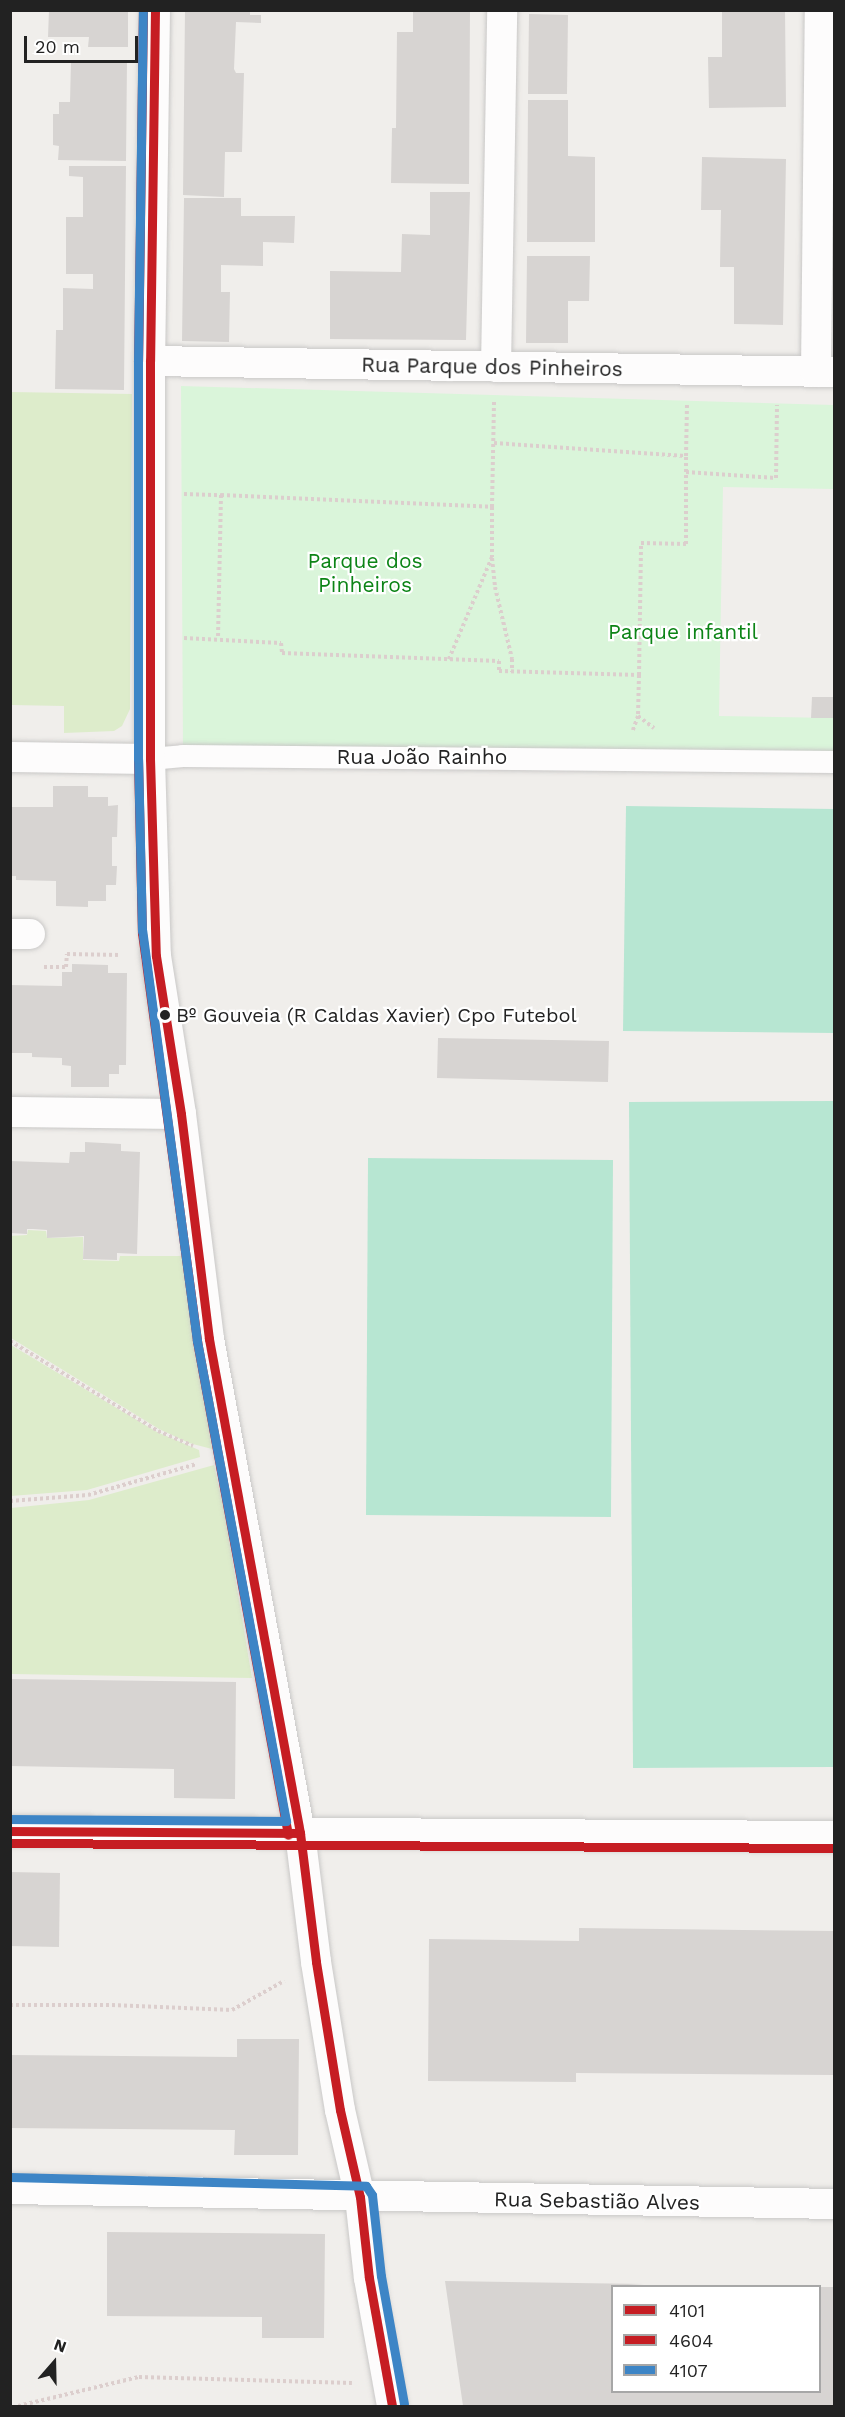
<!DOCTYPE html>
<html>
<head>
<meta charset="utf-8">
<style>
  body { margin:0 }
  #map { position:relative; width:845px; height:2417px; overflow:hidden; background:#f0eeeb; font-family:"Work Sans",sans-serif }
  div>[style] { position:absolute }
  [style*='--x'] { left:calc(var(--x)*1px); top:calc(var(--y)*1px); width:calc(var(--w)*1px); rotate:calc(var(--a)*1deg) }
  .grass>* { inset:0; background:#ddeccb }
  .park>* { inset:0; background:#daf5da }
  .pitch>* { inset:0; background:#b7e6d2 }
  .building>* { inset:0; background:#d7d4d2 }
  .path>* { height:4px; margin-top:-2px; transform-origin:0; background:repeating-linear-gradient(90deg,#dccecd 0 3px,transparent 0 6px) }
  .roads { filter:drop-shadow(0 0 2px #c9c8c7) drop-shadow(0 0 2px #c9c8c7) }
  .pedestrian>* { height:22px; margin:-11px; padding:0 11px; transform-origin:11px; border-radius:11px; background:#fdfcfc }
  .minor>* { height:30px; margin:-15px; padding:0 15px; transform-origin:15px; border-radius:15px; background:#fdfcfc }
  .bus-1>* { height:9px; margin:-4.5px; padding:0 4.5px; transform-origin:4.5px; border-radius:4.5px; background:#c61d23 }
  .bus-2>* { height:9px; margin:-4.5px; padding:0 4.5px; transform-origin:4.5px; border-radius:4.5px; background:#c61d23 }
  .bus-3>* { height:9px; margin:-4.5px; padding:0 4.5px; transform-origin:4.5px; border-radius:4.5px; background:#3d85c6 }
  .dots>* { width:16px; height:16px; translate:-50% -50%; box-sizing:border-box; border:3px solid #fff; border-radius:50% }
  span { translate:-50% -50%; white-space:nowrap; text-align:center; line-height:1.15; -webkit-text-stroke:4.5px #fff; paint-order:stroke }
  .bus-label { font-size:20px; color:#222 }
  .left { translate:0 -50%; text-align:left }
  .street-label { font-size:21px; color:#222 }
  .park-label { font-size:21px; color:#0c8416 }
  .frame { position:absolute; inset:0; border:12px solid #222; pointer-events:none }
  .legend { position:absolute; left:611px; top:2285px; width:210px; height:108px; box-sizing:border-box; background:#fff; border:2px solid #a7a7a7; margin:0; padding:8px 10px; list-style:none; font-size:18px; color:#222 }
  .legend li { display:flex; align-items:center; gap:12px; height:30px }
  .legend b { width:30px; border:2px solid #a7a7a7 }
  .north { position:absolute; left:24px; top:2333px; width:60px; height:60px; -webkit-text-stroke:4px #fff; paint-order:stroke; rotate:20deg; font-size:16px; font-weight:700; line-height:24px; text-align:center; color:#222 }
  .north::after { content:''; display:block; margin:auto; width:21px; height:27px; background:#222; clip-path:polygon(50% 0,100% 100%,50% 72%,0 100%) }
  .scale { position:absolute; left:24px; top:36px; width:114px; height:27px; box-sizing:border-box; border:3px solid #222; border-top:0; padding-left:8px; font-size:18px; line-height:21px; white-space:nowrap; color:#222; -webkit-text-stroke:4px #fff; paint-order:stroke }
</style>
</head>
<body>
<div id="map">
  <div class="grass">
    <div style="clip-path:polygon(11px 392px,132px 394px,130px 709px,122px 726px,114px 731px,64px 733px,64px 706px,11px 705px)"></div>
    <div style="clip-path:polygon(28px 1230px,46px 1231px,47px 1238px,83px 1237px,83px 1260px,119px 1261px,120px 1256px,182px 1256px,212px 1449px,189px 1443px,159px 1429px,11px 1338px,10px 1236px,27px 1235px)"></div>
    <div style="clip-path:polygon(11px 1345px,157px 1432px,199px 1450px,200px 1457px,87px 1490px,11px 1496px)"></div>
    <div style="clip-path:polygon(214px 1465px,224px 1510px,252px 1678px,11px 1674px,11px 1508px,89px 1500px)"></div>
  </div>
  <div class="park">
    <div style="clip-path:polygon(181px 386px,834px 405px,834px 489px,723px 487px,719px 716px,834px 718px,834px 762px,183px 756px)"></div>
  </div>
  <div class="pitch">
    <div style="clip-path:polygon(626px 806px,834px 809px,834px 1033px,623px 1031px)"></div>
    <div style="clip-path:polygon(834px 1101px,834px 1767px,633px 1768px,629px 1102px)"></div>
    <div style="clip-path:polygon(368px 1158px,613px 1160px,611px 1517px,366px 1515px)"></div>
  </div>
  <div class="building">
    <div style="clip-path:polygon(49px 10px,128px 10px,128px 47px,88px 47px,89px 37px,48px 37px)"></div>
    <div style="clip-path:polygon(185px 10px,250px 10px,250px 15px,261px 15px,261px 23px,236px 22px,234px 69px,236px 73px,244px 73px,242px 152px,225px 152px,224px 197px,183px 195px)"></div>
    <div style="clip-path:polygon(413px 10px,470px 10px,469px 184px,391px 183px,392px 128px,396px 128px,397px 32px,413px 32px)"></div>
    <div style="clip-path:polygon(722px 10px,785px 10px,786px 107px,709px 108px,708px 57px,722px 57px)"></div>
    <div style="clip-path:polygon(529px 14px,568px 15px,567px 94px,528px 94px)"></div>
    <div style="clip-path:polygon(71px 61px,127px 61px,126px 161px,58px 160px,59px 146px,53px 145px,53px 114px,59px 114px,59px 102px,70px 102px)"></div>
    <div style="clip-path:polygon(528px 100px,568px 100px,568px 156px,595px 157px,595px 242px,527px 242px)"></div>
    <div style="clip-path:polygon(702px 157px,786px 159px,783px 325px,734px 324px,734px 267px,720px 267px,721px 210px,701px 210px)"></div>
    <div style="clip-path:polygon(69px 166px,126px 166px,124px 390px,55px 389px,56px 330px,63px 330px,63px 288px,93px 289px,93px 274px,66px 274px,66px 217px,83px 217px,83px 177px,69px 176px)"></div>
    <div style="clip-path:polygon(430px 192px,470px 192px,466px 340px,330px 339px,330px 271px,401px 272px,402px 234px,430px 235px)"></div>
    <div style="clip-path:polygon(184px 198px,241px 198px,241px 216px,295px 216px,294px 243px,263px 242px,263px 266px,221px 265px,221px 292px,230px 292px,229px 342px,182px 341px)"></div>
    <div style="clip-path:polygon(527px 256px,590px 256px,589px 301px,568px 301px,568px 343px,526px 343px)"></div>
    <div style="clip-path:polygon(812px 697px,834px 697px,834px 718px,811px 718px)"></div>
    <div style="clip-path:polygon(53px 786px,88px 786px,88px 797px,108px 797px,108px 806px,118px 805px,117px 837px,112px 837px,112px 866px,117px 866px,116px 885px,106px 885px,106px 901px,88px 901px,88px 907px,56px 906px,56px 881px,16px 880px,16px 876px,10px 876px,10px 807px,53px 807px)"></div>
    <div style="clip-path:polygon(72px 964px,108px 965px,108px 973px,127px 973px,126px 1065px,119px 1065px,119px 1074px,109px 1074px,109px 1087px,71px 1087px,71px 1066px,62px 1065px,62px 1058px,32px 1057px,32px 1053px,10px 1053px,10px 985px,62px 986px,62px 972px,72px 972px)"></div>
    <div style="clip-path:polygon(438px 1038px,609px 1041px,608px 1082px,437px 1078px)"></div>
    <div style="clip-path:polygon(85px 1142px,121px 1144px,121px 1151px,140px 1152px,137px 1254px,117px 1253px,117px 1260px,83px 1259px,84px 1236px,47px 1238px,47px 1230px,33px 1229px,27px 1229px,27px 1234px,10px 1233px,10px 1161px,69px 1163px,70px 1152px,85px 1152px)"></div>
    <div style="clip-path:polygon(10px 1679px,236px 1682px,235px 1799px,174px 1798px,174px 1769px,10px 1766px)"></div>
    <div style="clip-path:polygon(10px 1872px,60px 1873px,59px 1947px,10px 1946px)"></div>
    <div style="clip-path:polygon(579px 1928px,834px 1931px,834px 2075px,576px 2073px,576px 2082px,428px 2081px,429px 1939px,579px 1941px)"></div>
    <div style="clip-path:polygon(237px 2039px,299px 2039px,298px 2155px,234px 2155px,235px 2130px,10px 2128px,10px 2055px,237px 2057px)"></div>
    <div style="clip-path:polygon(107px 2232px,325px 2234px,324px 2338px,262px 2338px,262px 2317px,107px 2316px)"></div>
    <div style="clip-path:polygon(445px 2281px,644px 2284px,612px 2286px,612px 2392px,820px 2392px,820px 2287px,834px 2287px,834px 2406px,463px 2406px)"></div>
  </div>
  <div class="path">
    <div style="--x:494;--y:443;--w:192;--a:3.9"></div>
    <div style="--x:686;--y:456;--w:52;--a:-88.9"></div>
    <div style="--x:686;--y:472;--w:90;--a:3.8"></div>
    <div style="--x:776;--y:478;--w:73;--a:-89.2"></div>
    <div style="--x:184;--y:494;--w:37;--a:2"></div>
    <div style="--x:221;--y:495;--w:144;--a:91.2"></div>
    <div style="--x:221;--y:495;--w:271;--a:2.5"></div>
    <div style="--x:492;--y:507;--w:50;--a:90"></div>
    <div style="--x:492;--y:557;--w:111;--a:112.9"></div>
    <div style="--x:492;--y:507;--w:107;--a:-88.9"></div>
    <div style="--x:492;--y:558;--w:29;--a:84"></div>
    <div style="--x:495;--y:587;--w:74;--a:76.7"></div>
    <div style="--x:512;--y:659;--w:13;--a:90"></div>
    <div style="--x:184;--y:638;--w:97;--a:3"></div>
    <div style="--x:281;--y:643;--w:10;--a:84"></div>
    <div style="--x:282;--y:653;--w:217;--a:2.1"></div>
    <div style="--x:499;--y:661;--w:10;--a:90"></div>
    <div style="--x:499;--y:671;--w:140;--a:1.6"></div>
    <div style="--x:639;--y:675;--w:41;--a:91.4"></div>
    <div style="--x:638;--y:716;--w:15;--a:110"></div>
    <div style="--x:639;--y:675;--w:132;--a:-89.1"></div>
    <div style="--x:641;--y:543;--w:45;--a:1.3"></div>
    <div style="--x:686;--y:544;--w:88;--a:-90"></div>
    <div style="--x:638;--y:716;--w:20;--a:37"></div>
    <div style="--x:44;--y:967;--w:22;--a:0"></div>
    <div style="--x:66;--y:967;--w:13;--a:-86"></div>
    <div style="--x:67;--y:954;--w:53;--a:1.1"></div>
    <div style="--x:10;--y:1341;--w:173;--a:31.3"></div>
    <div style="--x:158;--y:1431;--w:38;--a:23"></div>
    <div style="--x:10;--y:1501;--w:78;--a:-4.4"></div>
    <div style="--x:88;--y:1495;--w:113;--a:-15.9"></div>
    <div style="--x:10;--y:2005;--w:102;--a:0"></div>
    <div style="--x:112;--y:2005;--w:120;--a:2.4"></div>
    <div style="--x:232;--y:2010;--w:60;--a:-29.1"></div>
    <div style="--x:18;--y:2406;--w:124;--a:-13.5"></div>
    <div style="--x:139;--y:2377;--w:213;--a:1.6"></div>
  </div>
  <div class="roads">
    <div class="pedestrian">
      <div style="--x:150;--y:759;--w:33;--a:-5"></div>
      <div style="--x:183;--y:756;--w:651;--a:0.53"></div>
    </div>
    <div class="minor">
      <div style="--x:155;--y:10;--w:351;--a:90.8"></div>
      <div style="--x:150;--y:361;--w:398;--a:90"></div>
      <div style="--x:150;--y:759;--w:197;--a:88.3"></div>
      <div style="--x:156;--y:956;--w:160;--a:81"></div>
      <div style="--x:181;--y:1114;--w:227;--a:82.9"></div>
      <div style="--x:209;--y:1339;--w:502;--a:79.56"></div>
      <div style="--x:300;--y:1833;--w:130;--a:82.9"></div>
      <div style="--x:316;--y:1962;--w:150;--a:80.8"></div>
      <div style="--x:340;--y:2110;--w:89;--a:77.1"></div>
      <div style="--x:360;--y:2197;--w:81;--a:83.7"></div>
      <div style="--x:369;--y:2278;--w:130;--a:79.8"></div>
      <div style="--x:150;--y:361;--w:684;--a:0.92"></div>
      <div style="--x:496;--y:367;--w:357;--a:-89"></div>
      <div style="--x:816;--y:372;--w:362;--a:-89.4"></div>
      <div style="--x:10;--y:757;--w:140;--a:0.8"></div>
      <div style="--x:10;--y:934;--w:20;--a:0"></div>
      <div style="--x:10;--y:1112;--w:171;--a:0.7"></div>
      <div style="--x:10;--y:1831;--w:824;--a:0.35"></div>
      <div style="--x:10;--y:2189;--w:824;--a:1.04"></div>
    </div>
  </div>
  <div class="bus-1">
    <div style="--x:155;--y:10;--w:351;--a:90.8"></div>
    <div style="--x:150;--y:361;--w:398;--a:90"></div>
    <div style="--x:150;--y:759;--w:197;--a:88.3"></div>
    <div style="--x:156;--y:956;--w:160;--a:81"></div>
    <div style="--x:181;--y:1114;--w:227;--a:82.9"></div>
    <div style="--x:209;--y:1339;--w:502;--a:79.56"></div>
    <div style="--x:300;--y:1833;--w:130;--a:82.9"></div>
    <div style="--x:316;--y:1962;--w:150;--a:80.8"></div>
    <div style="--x:340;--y:2110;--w:89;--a:77.1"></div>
    <div style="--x:360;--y:2197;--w:81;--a:83.7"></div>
    <div style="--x:369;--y:2278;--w:130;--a:79.8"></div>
    <div style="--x:10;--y:1831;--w:290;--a:0.4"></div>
  </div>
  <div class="bus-2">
    <div style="--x:143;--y:10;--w:351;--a:90.8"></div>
    <div style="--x:138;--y:361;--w:398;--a:90"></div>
    <div style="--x:138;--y:759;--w:174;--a:88.7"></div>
    <div style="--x:142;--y:933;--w:412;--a:82.3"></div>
    <div style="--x:197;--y:1341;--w:502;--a:79.56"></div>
    <div style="--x:10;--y:1843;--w:824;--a:0.35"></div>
  </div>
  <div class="bus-3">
    <div style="--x:10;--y:1819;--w:276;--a:0.4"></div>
    <div style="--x:286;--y:1821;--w:488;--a:-100.5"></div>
    <div style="--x:197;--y:1341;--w:414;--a:-97.6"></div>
    <div style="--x:142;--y:931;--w:172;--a:-91.3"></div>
    <div style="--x:138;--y:759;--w:398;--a:-90"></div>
    <div style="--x:138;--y:361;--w:351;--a:-89.2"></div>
    <div style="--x:10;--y:2177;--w:356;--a:1.4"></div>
    <div style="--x:366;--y:2186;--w:11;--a:56"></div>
    <div style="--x:372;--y:2195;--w:81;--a:83.7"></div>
    <div style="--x:381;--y:2276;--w:130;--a:79.8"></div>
  </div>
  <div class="dots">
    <div style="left:165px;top:1015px;background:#222"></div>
  </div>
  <div class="bus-label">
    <span class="left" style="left:176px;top:1015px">Bº Gouveia (R Caldas Xavier) Cpo Futebol</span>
  </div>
  <div class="street-label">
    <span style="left:492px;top:367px;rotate:1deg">Rua Parque dos Pinheiros</span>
    <span style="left:422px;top:757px">Rua João Rainho</span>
    <span style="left:597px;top:2201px;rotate:1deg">Rua Sebastião Alves</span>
  </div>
  <div class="park-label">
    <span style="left:365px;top:573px">Parque dos<br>Pinheiros</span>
    <span style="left:683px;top:632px">Parque infantil</span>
  </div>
  <div class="frame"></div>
  <ul class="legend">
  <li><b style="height:8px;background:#c61d23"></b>4101</li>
  <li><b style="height:8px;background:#c61d23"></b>4604</li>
  <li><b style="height:8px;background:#3d85c6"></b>4107</li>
  </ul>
  <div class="north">N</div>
  <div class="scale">20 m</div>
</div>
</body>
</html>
